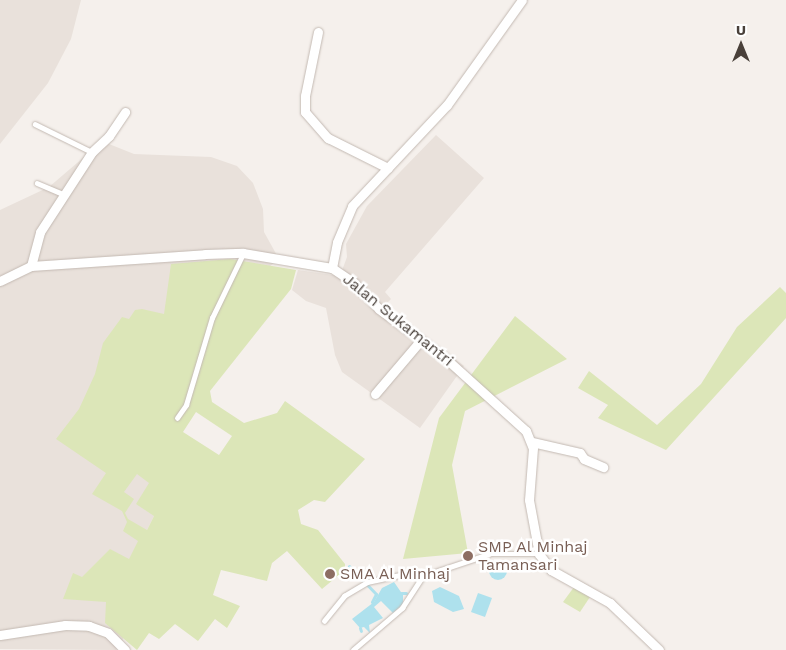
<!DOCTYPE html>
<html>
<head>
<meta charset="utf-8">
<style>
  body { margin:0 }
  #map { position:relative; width:786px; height:650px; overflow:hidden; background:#f5f0ec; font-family:"Work Sans",sans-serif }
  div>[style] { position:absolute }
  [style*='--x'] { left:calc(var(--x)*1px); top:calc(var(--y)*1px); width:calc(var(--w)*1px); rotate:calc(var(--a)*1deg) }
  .residential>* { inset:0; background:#e9e1db }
  .green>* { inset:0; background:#dce6b8 }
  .water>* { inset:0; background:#aee1ed }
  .round { border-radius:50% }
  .stream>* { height:3px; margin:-1.5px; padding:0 1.5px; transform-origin:1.5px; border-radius:1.5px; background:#aee1ed }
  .roads { filter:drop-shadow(0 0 1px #c3b9b2) drop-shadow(0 0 1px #c3b9b2) }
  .service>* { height:4.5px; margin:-2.25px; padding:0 2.25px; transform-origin:2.25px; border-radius:2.25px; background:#fff }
  .minor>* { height:9px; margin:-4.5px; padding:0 4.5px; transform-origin:4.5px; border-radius:4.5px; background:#fff }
  .dots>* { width:14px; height:14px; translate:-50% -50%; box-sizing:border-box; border:2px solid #fff; border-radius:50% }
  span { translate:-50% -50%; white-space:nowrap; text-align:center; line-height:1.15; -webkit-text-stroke:5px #fff; paint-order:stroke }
  .street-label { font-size:16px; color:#49403a }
  .education-label { font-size:16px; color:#785e54 }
  .left { translate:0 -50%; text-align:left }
  .north { position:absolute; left:716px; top:20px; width:50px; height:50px; -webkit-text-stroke:4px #fff; paint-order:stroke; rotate:0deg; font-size:14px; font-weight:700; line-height:20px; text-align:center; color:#49403a }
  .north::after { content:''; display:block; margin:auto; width:18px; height:22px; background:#49403a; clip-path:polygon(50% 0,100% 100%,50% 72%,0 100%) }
</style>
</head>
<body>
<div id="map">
  <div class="residential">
    <div style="clip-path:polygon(0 0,81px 0,71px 39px,48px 83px,0 144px)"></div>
    <div style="clip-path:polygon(436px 135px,484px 178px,385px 292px,391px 299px,384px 306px,464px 366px,420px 428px,342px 372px,335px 355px,326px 308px,306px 301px,292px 290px,298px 270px,340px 276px,347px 257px,346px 244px,367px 206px)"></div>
    <div style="clip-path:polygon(109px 144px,134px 154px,211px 157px,237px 166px,253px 183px,263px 209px,264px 232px,279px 259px,235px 294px,147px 441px,154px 516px,147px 530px,122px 643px,116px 650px,0 649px,0 210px,49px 187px,84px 157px)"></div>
  </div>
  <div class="green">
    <div style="clip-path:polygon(evenodd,230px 259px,296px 270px,291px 289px,210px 391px,212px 402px,244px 423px,277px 413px,285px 401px,365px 459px,325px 502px,314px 500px,298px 510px,301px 524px,318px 530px,345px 564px,345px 570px,322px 589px,287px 551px,272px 563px,267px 581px,221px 570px,213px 595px,240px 606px,227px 628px,215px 619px,198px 641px,175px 624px,159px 639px,149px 633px,137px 650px,105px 623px,106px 602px,63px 599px,73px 573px,82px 577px,110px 549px,129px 559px,138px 541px,123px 531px,127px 522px,122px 511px,92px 494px,106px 473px,56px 439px,79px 409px,95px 374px,103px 343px,122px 317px,129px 319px,135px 310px,142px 309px,164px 314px,171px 264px,230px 259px,196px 412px,232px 436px,219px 455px,183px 432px,196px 412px,230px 259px,137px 474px,149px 483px,136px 504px,154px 516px,147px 530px,128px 519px,125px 513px,134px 499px,124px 492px,137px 474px)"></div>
    <div style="clip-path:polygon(780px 287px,786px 293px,786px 318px,666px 450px,598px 418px,608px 405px,578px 388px,589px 371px,657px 425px,701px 384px,737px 327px)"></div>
    <div style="clip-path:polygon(515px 316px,567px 359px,465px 411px,452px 465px,468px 553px,403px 559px,439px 418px)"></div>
    <div style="clip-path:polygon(574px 587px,590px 597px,580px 612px,563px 602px)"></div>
  </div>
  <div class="water">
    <div class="round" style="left:489px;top:562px;width:18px;height:18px"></div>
    <div style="clip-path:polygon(394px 582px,403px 595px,403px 604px,393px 613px,381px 601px,374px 607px,383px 618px,369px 625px,370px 633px,364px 627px,360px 628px,352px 619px,374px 602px,382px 588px)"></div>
    <div style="clip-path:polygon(440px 587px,459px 596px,464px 609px,453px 612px,434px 602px,432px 591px)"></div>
    <div style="clip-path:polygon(478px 593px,492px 598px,485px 617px,471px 612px)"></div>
  </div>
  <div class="stream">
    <div style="--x:349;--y:566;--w:39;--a:46"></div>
    <div style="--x:376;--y:594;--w:9;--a:117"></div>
    <div style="--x:401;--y:593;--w:5;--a:0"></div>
    <div style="--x:360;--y:628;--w:3;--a:72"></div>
  </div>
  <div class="roads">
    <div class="service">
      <div style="--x:35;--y:124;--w:64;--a:26.2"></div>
      <div style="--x:37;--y:183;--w:30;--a:23"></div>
      <div style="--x:177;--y:418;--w:16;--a:-55"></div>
      <div style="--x:186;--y:405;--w:91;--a:-73.4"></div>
      <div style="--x:212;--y:318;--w:71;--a:-64.2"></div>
      <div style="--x:324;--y:621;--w:32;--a:-51"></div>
      <div style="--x:344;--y:596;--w:27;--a:-31"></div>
      <div style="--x:367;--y:582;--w:38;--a:-12"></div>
      <div style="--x:404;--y:574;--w:19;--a:6"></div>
      <div style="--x:353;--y:650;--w:65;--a:-40.6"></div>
      <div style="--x:402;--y:608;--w:38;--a:-57"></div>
      <div style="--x:423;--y:576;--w:70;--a:-18.4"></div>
      <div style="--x:489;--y:554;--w:50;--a:0"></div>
    </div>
    <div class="minor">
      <div style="--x:318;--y:32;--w:65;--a:101.5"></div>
      <div style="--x:305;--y:96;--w:16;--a:90"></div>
      <div style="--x:305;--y:112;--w:35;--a:49"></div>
      <div style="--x:328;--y:138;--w:67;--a:26.6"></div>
      <div style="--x:31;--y:266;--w:35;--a:-75"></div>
      <div style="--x:40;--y:232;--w:95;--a:-57"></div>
      <div style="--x:92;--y:152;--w:23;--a:-43"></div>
      <div style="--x:109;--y:136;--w:29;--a:-56"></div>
      <div style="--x:332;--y:268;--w:26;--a:-79"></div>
      <div style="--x:337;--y:242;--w:39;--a:-67"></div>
      <div style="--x:352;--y:206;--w:139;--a:-46.8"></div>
      <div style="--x:447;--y:105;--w:129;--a:-54.5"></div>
      <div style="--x:0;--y:281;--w:34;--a:-26"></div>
      <div style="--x:31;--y:266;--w:174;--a:-3.9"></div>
      <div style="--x:205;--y:254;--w:38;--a:-2"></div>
      <div style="--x:243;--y:253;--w:90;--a:9.6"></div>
      <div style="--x:332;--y:268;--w:25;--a:34"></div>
      <div style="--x:353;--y:282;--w:37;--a:46"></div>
      <div style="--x:379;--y:309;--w:79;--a:36.3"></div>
      <div style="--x:443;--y:356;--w:112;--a:42.1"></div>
      <div style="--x:526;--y:431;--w:18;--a:68"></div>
      <div style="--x:533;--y:448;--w:52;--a:94.4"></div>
      <div style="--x:529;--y:500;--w:55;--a:79.5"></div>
      <div style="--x:539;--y:554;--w:20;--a:53"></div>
      <div style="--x:551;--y:570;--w:68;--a:29.2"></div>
      <div style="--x:610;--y:603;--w:68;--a:43.8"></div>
      <div style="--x:375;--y:394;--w:71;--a:-49.6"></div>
      <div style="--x:532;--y:442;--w:49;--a:12.9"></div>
      <div style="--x:580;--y:453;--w:7;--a:56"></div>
      <div style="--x:584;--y:459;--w:21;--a:23"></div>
      <div style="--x:0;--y:635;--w:66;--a:-8.7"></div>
      <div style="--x:65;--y:625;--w:24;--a:2"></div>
      <div style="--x:89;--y:626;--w:20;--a:20"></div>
      <div style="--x:108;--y:633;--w:24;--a:45"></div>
    </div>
  </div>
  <div class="dots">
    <div style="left:468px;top:556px;background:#8d6e63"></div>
    <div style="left:330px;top:574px;background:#8d6e63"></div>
  </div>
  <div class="street-label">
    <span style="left:398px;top:320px;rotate:39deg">Jalan Sukamantri</span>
  </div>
  <div class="education-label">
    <span class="left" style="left:478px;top:556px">SMP Al Minhaj<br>Tamansari</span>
    <span class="left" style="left:340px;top:574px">SMA Al Minhaj</span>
  </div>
  <div class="north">U</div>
</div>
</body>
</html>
